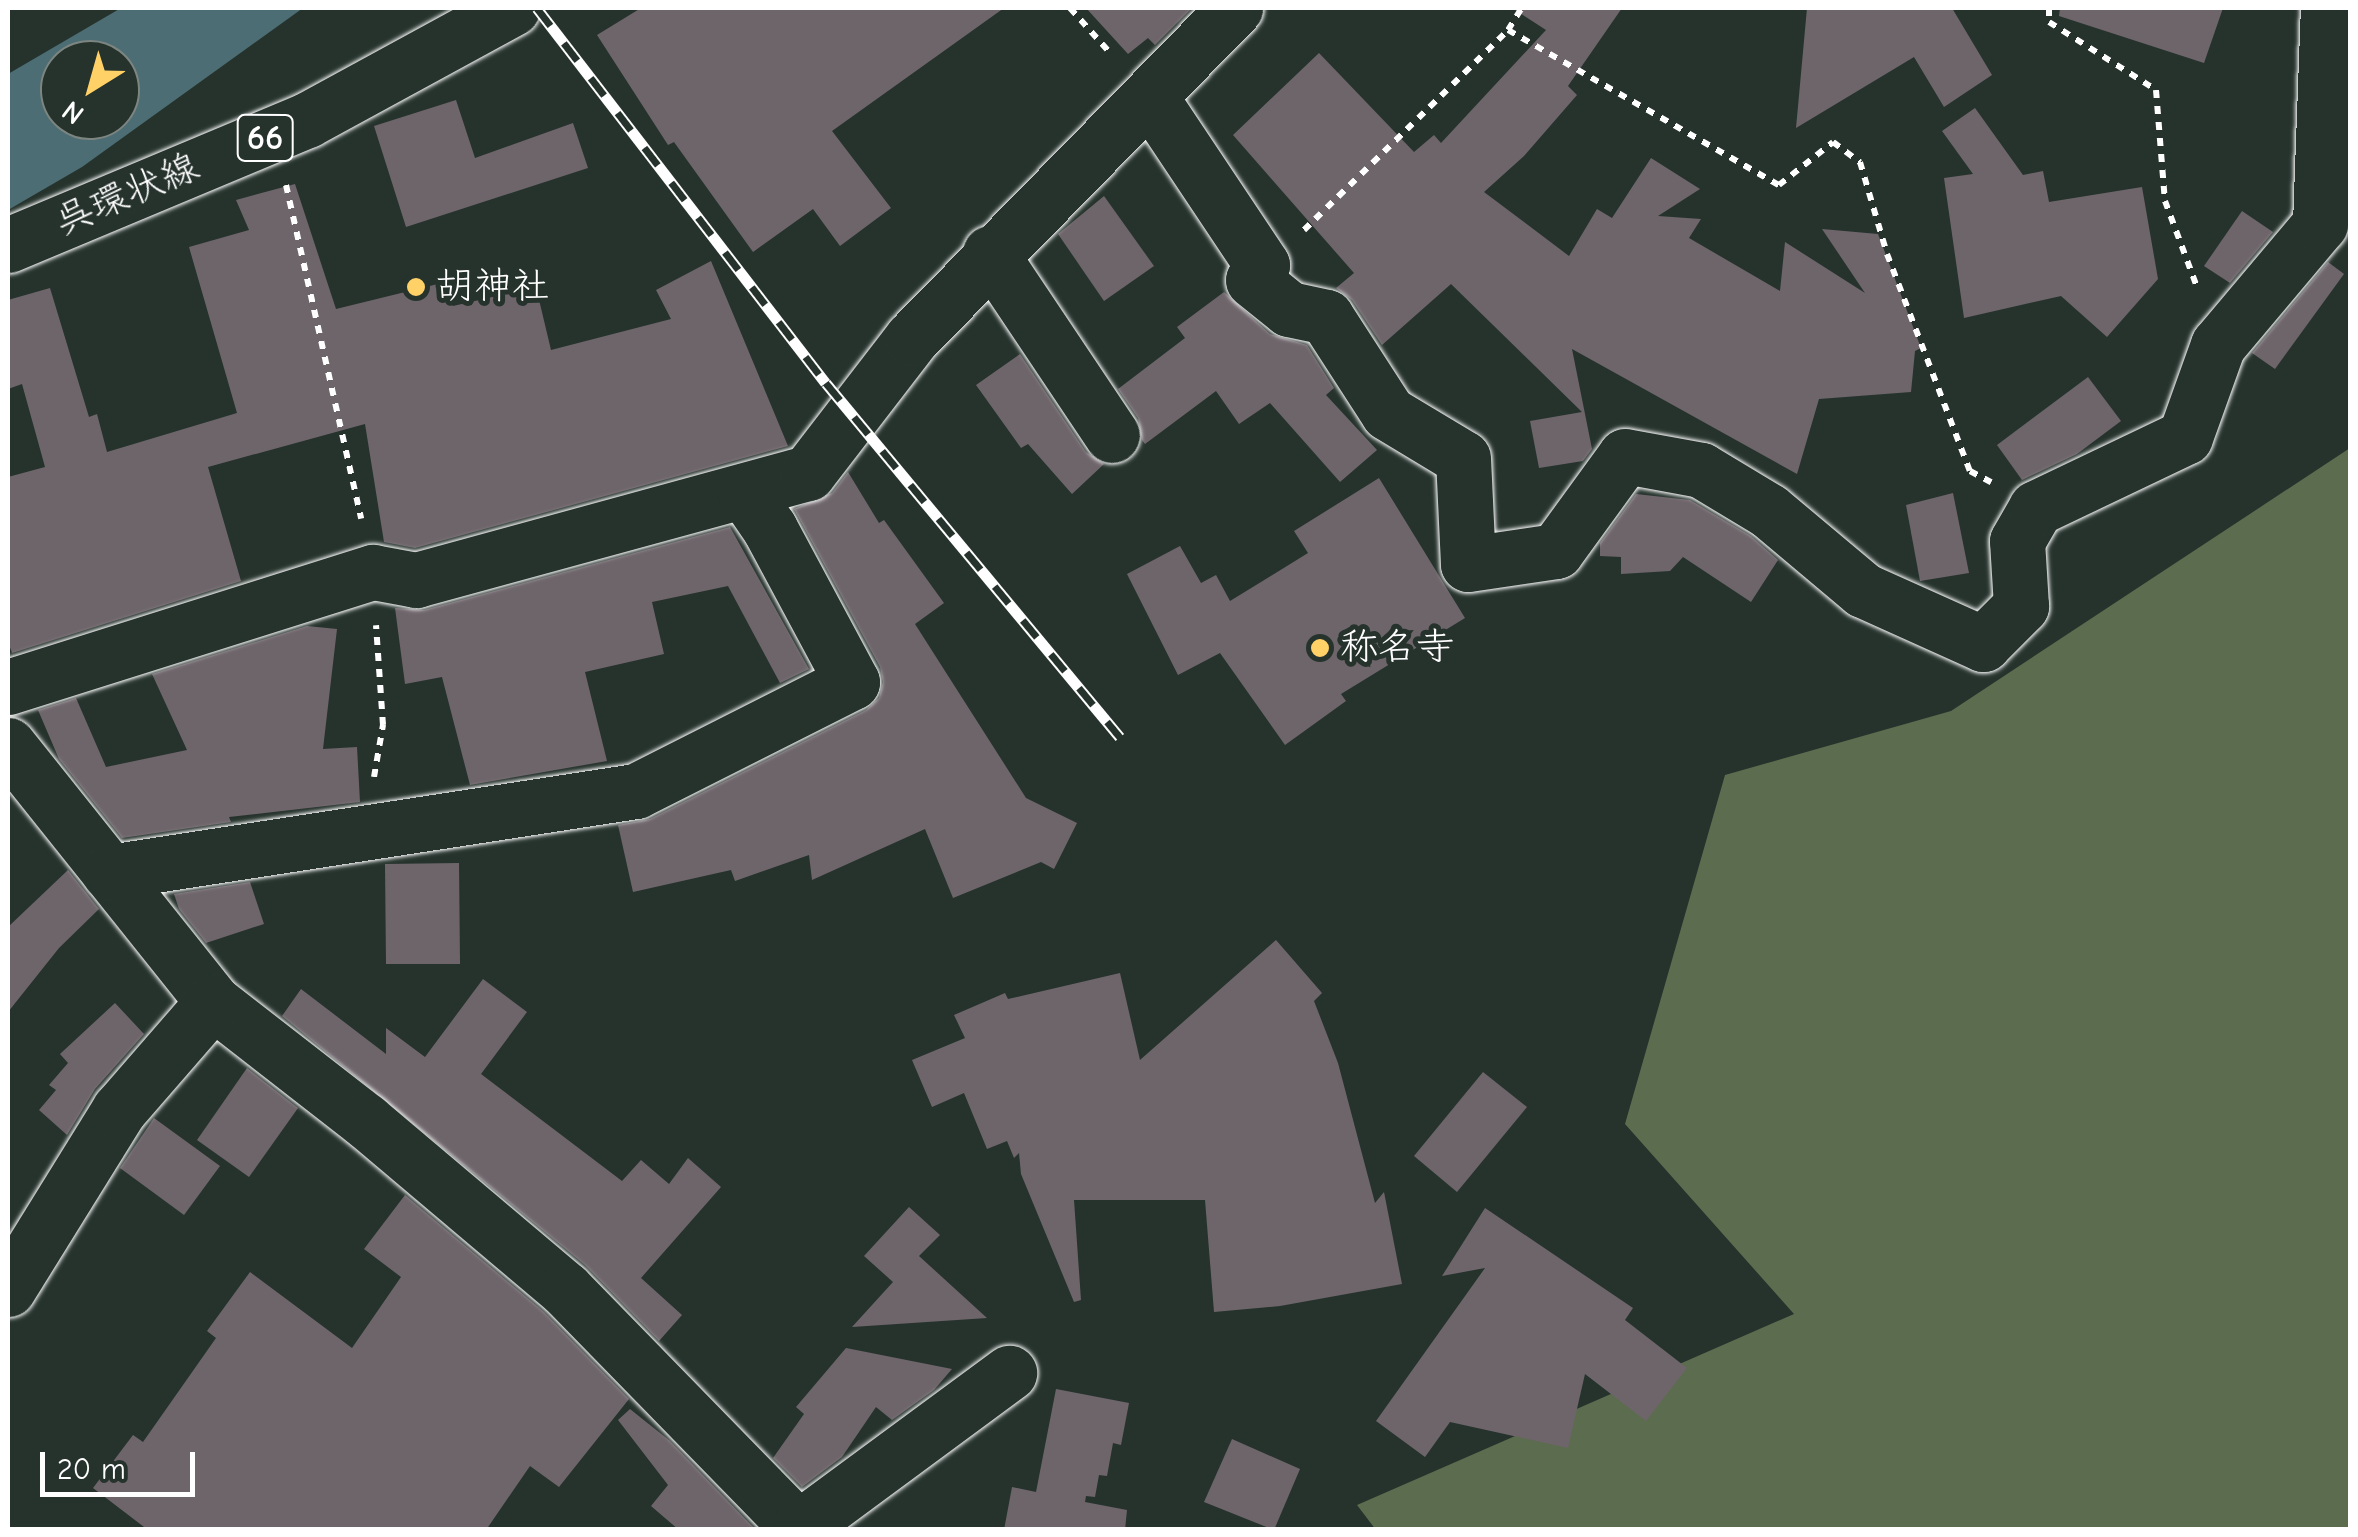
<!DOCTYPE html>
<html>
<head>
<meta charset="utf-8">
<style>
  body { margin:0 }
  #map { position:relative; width:2358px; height:1537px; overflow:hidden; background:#26332d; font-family:"Comic Neue","Klee One",sans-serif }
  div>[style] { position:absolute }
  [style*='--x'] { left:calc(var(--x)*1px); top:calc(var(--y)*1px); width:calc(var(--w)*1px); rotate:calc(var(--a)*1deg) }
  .green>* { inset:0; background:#5c6c4e }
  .water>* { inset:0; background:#4c6d73 }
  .building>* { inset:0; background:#6e656b }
  .path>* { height:6px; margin-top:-3px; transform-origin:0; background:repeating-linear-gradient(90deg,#fff 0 8px,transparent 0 16px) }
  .roads { filter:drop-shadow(0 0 2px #fff) drop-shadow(0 0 2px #fff) }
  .minor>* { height:55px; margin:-27.5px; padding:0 27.5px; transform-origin:27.5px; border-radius:27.5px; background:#26332d }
  .primary>* { height:55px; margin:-27.5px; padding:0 27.5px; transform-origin:27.5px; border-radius:27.5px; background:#26332d }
  .rail>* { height:11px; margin-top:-5.5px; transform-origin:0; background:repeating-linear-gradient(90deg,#26332d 0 22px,#fff 0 44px); box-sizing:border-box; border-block:2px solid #fff }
  .dots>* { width:28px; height:28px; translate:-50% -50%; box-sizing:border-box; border:5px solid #26332d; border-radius:50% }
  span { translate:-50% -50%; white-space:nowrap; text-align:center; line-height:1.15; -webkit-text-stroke:10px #26332d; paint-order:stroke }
  .shield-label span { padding:2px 8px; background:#26332d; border:2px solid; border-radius:8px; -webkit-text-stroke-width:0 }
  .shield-label { font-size:35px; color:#fff; font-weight:700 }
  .street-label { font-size:38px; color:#fff }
  .poi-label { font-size:38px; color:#fff }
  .left { translate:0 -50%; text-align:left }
  .frame { position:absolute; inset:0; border:10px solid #fff; pointer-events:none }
  .north { position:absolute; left:40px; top:40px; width:100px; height:100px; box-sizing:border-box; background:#26332d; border:2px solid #7d8581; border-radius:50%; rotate:217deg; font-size:28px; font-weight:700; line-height:40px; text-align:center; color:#fff }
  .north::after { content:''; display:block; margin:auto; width:35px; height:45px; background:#ffd166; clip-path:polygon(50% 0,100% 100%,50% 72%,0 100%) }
  .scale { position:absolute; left:40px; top:1452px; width:155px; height:45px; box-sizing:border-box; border:5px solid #fff; border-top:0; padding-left:12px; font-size:30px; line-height:35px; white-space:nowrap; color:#fff; -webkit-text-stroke:8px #26332d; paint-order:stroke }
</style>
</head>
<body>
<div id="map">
  <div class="green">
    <div style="clip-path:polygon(2350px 448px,2350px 1529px,1376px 1530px,1357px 1505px,1794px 1314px,1625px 1124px,1725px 775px,1951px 711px)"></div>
  </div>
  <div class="water">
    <div style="clip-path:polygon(evenodd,121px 8px,303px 8px,82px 167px,8px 210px,8px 74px,121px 8px,60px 60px,120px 60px,120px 120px,60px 120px,60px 60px)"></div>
  </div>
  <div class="building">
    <div style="clip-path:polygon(641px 8px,1004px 8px,832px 131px,891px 208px,840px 246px,813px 209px,753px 252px,674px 142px,668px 145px,597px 35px)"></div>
    <div style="clip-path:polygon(1086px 8px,1192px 8px,1155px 45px,1148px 38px,1128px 54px)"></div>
    <div style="clip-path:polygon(1512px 8px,1622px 8px,1568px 86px,1577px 95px,1524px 156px,1484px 192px,1569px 256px,1597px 209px,1612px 218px,1651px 158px,1700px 189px,1658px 216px,1701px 219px,1689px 238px,1780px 291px,1785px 242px,1865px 293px,1822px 229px,1878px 234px,1921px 348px,1915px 351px,1911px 392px,1819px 399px,1797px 474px,1572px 349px,1592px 449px,1583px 461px,1539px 468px,1530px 421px,1582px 412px,1451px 284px,1382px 345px,1352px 300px,1336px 288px,1354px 273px,1233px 135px,1319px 53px,1414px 152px,1434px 135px,1441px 143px,1546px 30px)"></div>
    <div style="clip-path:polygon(1807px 8px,1952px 8px,1992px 75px,1944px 107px,1914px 57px,1796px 128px)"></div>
    <div style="clip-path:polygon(2060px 8px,2223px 8px,2204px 63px,2059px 16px)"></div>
    <div style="clip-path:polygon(456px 100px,475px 158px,573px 123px,588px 168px,406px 227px,374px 126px)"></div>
    <div style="clip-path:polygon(1975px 108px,2023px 175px,2043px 171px,2049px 202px,2142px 187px,2158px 279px,2107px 337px,2061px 296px,1964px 318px,1944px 178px,1973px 174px,1942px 131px)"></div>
    <div style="clip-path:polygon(295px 184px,336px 309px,446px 282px,453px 306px,536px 287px,551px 350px,671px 319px,656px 290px,711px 261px,788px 446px,415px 548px,384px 542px,365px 424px,208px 467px,241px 581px,12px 653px,8px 642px,8px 477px,45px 467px,22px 384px,8px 389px,8px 300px,50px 288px,89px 417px,97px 414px,107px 452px,237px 413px,189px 247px,249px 230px,236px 200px)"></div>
    <div style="clip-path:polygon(1104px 196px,1154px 266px,1104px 301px,1058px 234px)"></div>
    <div style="clip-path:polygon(2242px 211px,2273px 232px,2230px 283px,2204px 266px)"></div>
    <div style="clip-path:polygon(2328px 262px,2344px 274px,2275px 369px,2252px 353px)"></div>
    <div style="clip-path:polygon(1224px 292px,1270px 334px,1307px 345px,1334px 388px,1326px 395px,1377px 450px,1340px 482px,1270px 403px,1239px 424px,1216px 391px,1145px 444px,1142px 440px,1138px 418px,1118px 389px,1185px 338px,1177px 327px)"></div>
    <div style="clip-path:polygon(1020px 354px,1086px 452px,1104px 464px,1072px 494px,1028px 444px,1021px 448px,976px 385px)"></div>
    <div style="clip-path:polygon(2088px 377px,2121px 421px,2077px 454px,2022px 480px,1997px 445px)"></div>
    <div style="clip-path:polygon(848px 472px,879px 523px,884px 520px,944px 603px,915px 624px,1026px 798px,1077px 823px,1054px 869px,1041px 862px,953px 898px,925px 829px,812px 880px,809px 855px,735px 881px,731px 870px,633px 892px,618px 825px,650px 819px,866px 710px,879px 698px,883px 682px,880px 667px,794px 509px,832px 493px)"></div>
    <div style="clip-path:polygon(1379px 478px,1465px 618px,1341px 694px,1346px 701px,1285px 745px,1220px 653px,1178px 675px,1127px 574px,1180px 546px,1201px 583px,1216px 575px,1230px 601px,1308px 553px,1294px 531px)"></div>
    <div style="clip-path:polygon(1953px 493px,1969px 573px,1920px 581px,1906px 505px)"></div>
    <div style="clip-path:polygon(1636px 494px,1690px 500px,1751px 536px,1778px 560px,1751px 602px,1683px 557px,1670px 571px,1621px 574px,1621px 557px,1600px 556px,1600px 543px)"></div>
    <div style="clip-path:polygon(730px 527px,809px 669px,780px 683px,728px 586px,652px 602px,664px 654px,585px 672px,607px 761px,470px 785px,442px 677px,405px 684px,395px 608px,424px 610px)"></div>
    <div style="clip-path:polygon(307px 626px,337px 629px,323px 749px,357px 747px,360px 802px,229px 817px,231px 822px,122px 838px,59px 759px,38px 710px,76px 698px,106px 767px,187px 750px,152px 674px)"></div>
    <div style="clip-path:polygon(459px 863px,460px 964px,386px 964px,385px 864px)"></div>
    <div style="clip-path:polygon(68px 870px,99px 909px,59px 948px,8px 1012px,8px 927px)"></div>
    <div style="clip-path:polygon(250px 882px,264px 924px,206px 943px,179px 909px,174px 894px)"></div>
    <div style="clip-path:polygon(1276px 940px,1322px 993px,1314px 1001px,1338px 1063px,1375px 1203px,1384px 1192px,1402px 1284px,1280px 1306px,1214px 1312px,1205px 1200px,1074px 1200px,1081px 1300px,1074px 1302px,1021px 1174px,1019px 1153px,1014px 1158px,1007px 1141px,987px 1149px,964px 1093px,932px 1107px,912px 1060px,965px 1038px,954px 1015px,1005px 993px,1008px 999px,1120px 973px,1140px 1060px)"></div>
    <div style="clip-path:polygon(483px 979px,527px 1012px,481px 1074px,622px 1181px,641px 1160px,669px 1184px,688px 1158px,721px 1187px,641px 1278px,682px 1315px,659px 1341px,585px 1265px,282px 1016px,301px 989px,386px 1054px,386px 1028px,425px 1057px)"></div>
    <div style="clip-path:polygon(115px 1003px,144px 1034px,95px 1089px,67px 1135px,39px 1110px,56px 1090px,49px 1085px,68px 1063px,60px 1054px)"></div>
    <div style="clip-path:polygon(247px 1068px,298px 1108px,249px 1177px,197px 1140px)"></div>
    <div style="clip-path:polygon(1483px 1072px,1527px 1107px,1457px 1192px,1414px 1156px)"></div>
    <div style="clip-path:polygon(154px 1118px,220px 1166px,184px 1215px,120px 1168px)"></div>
    <div style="clip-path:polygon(405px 1195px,544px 1312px,629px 1399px,559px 1487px,530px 1466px,486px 1530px,148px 1530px,93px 1488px,133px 1435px,143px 1442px,216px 1338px,207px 1331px,250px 1272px,352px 1348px,401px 1277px,364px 1249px)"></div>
    <div style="clip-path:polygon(909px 1207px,940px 1235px,919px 1256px,987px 1318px,852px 1327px,893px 1282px,864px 1256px)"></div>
    <div style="clip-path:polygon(1485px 1208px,1633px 1308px,1625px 1320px,1687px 1368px,1646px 1421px,1585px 1374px,1568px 1448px,1450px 1422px,1425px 1457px,1376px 1421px,1485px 1268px,1442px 1276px)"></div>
    <div style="clip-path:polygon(846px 1348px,952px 1369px,934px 1390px,892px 1420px,876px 1407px,842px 1457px,802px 1487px,773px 1458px,804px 1414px,796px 1407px)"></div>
    <div style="clip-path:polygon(1056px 1389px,1129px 1403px,1121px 1445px,1113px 1443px,1107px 1476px,1099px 1475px,1095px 1497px,1086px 1496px,1085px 1502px,1127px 1510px,1125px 1530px,1004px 1530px,1012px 1487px,1036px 1492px)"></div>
    <div style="clip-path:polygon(630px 1409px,670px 1441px,756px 1530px,679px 1530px,651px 1506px,668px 1485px,618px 1420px)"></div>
    <div style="clip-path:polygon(1232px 1439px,1300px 1469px,1274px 1530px,1204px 1502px)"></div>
  </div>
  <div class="path">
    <div style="--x:1070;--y:8;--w:63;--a:48.2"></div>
    <div style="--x:2049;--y:8;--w:14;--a:90"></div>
    <div style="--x:2049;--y:22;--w:127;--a:32.4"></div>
    <div style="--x:2156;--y:90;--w:111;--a:85.4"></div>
    <div style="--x:2165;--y:201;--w:92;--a:69.6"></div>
    <div style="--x:1508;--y:30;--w:312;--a:29.8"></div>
    <div style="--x:1779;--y:185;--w:69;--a:-38.5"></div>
    <div style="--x:1833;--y:142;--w:34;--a:37"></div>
    <div style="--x:1860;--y:162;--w:96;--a:73.6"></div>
    <div style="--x:1887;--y:254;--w:232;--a:69.1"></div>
    <div style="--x:1970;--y:471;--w:24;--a:28"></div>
    <div style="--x:286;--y:185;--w:342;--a:77.3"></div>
    <div style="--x:1304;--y:230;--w:286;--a:-44.4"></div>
    <div style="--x:1508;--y:30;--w:26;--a:-58"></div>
    <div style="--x:374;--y:777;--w:53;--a:-80.2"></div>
    <div style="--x:383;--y:725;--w:100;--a:-94"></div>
  </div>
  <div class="roads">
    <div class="minor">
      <div style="--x:1150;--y:97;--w:202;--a:56.3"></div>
      <div style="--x:1262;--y:265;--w:17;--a:121"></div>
      <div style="--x:1253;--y:280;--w:46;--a:38.9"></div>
      <div style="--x:1289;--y:309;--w:38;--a:12"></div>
      <div style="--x:1326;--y:317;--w:114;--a:57.1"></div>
      <div style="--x:1388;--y:413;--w:87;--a:31"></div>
      <div style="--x:1463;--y:458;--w:106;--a:87.3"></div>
      <div style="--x:1468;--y:564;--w:89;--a:-8.4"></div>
      <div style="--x:1556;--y:551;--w:117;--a:-54"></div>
      <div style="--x:1625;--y:456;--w:77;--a:10.4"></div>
      <div style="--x:1701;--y:470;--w:79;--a:31.1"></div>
      <div style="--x:1769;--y:511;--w:123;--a:40"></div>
      <div style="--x:1863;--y:590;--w:132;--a:24.2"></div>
      <div style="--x:1983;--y:644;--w:54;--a:-45"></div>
      <div style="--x:2021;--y:606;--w:65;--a:-93.5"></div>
      <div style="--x:2017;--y:541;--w:38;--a:-60"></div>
      <div style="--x:2036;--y:508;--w:165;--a:-25.5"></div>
      <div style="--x:2185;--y:437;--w:98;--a:-70.3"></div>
      <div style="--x:2218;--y:345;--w:158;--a:-49.9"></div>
      <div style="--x:2320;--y:224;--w:216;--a:-87.9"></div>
      <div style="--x:990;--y:253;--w:219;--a:56.2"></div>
      <div style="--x:8;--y:687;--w:383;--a:-17.5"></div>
      <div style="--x:373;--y:572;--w:44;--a:10.5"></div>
      <div style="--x:416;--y:580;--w:406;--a:-15.3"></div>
      <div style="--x:808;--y:473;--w:170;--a:-52.4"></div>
      <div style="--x:912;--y:338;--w:462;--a:-45.6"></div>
      <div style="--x:8;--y:745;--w:329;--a:51.4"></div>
      <div style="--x:213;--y:1002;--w:194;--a:37.9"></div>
      <div style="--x:366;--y:1121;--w:260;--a:40.2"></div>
      <div style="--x:565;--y:1289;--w:337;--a:45.7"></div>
      <div style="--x:109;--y:872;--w:533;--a:-8.74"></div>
      <div style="--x:636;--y:791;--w:242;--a:-26.8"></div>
      <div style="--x:852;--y:682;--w:174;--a:-118.2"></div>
      <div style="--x:770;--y:529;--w:46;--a:-124.4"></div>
      <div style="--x:8;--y:1289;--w:211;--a:-58.2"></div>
      <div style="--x:119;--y:1110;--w:143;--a:-49"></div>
      <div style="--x:800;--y:1527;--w:260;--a:-36.4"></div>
    </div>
    <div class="primary">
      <div style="--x:8;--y:245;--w:324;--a:-22.7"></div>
      <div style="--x:307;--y:120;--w:234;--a:-28.6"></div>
    </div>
  </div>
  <div class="rail">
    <div style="--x:537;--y:8;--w:473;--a:52.4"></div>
    <div style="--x:826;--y:383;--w:460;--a:50.3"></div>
  </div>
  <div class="dots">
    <div style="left:416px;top:287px;background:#ffd166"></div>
    <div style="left:1320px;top:648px;background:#ffd166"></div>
  </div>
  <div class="shield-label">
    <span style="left:265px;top:138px">66</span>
  </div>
  <div class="street-label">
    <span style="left:127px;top:195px;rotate:-23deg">呉環状線</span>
  </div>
  <div class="poi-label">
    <span class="left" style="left:436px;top:287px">胡神社</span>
    <span class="left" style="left:1340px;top:648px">称名寺</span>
  </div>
  <div class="frame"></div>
  <div class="north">N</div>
  <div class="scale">20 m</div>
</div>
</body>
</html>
